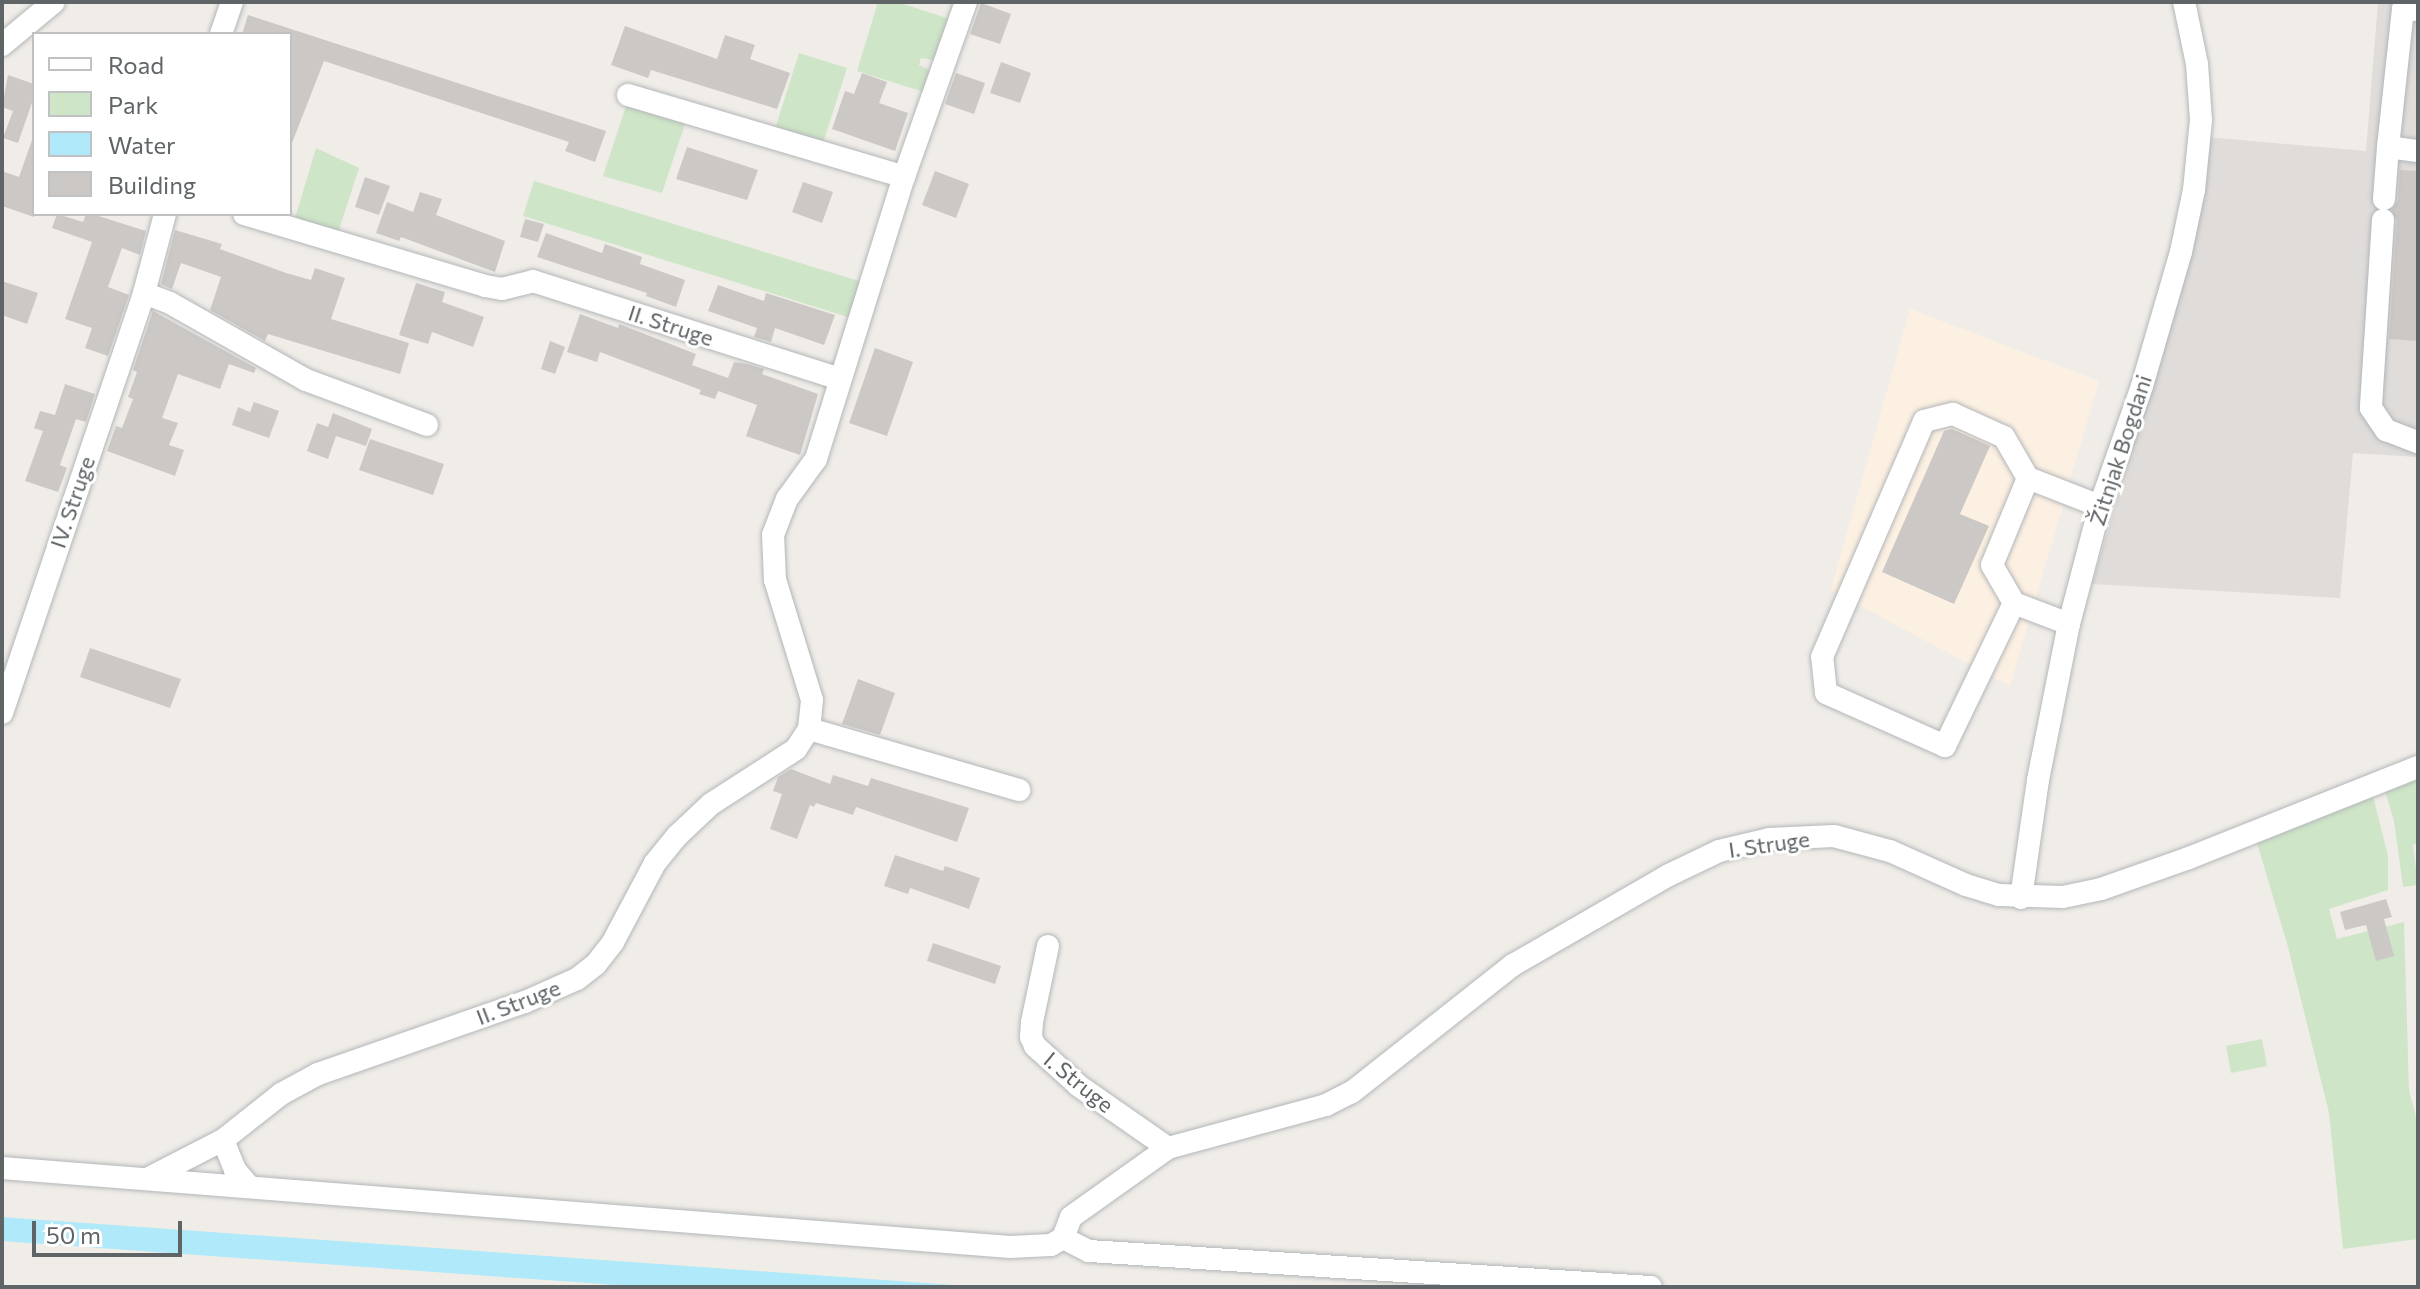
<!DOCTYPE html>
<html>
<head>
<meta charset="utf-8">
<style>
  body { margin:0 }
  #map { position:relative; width:2420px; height:1289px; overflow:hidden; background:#f0ede8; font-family:Commissioner,sans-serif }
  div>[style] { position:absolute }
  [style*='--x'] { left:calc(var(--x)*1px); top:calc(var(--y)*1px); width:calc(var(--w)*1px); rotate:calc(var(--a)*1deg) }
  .commercial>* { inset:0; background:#fcf0e2 }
  .industrial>* { inset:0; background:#dfdcda }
  .green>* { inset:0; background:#cee5c7 }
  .water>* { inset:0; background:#b0e9f9 }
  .building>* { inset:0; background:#ccc8c5 }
  .roads { filter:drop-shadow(0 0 2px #b3b6b9) drop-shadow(0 0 2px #b3b6b9) }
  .minor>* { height:22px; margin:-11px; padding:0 11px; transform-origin:11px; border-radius:11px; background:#fff }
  span { translate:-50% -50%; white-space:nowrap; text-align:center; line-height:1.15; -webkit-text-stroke:6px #fff; paint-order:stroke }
  .street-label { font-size:22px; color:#5f6467 }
  .frame { position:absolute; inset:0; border:4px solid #5f6467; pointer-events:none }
  .legend { position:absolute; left:32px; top:32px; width:260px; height:184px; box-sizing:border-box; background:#fff; border:2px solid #bfc1c2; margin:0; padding:10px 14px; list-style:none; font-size:24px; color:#5f6467 }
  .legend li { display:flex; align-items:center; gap:16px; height:40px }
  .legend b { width:40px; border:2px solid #bfc1c2 }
  .scale { position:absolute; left:32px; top:1221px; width:150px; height:36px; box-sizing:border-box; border:4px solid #5f6467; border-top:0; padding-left:10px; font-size:24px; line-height:28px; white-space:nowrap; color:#5f6467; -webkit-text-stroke:6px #fff; paint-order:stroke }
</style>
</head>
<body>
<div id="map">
  <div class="commercial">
    <div style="clip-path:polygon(1910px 309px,2099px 381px,2010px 686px,1831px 590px)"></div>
  </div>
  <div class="industrial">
    <div style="clip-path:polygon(2378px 2px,2418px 2px,2418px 457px,2353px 453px,2340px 598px,2092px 584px,2147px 398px,2207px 137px,2366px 151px)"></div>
  </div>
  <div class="green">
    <div style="clip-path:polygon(878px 2px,897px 2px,950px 19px,934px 60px,921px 58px,919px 65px,930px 70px,927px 93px,857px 71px)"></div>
    <div style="clip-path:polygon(799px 53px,847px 68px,823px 143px,775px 129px)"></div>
    <div style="clip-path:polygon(627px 103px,686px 121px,662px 193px,603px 176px)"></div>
    <div style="clip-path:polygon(316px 148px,359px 168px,336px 239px,293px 225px)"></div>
    <div style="clip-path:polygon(534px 181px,862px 282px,851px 318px,523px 216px)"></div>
    <div style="clip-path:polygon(2418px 777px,2418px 843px,2413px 845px,2418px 885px,2403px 887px,2394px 821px,2385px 791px)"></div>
    <div style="clip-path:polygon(2373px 796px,2388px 856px,2388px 890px,2329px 909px,2337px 939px,2404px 922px,2409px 1090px,2418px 1125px,2418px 1239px,2343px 1249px,2329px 1113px,2288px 947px,2257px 843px)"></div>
    <div style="clip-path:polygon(2262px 1039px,2267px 1066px,2231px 1073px,2226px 1046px)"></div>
  </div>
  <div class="water">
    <div style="clip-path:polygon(2px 1217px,982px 1287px,644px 1287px,2px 1241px)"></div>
  </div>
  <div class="building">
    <div style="clip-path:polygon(981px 3px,1011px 14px,1000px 44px,970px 34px)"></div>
    <div style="clip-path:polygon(248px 15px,606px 131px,595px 162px,565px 151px,569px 142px,324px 61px,290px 148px,290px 34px,242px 34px)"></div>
    <div style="clip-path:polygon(625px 26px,717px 59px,725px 35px,755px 45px,750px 59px,790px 73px,777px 109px,651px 70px,648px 78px,611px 65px)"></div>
    <div style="clip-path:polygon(1001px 62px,1031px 73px,1020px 103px,990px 93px)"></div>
    <div style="clip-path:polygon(862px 73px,887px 82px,879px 103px,908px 113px,895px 151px,832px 129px,845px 91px,854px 94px)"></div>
    <div style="clip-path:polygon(956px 73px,985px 83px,974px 114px,945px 104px)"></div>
    <div style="clip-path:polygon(8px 75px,34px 84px,34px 97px,18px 143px,3px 138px,13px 111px,2px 107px)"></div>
    <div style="clip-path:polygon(32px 140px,34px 140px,34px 217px,2px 206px,2px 171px,19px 177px)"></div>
    <div style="clip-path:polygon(687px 147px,758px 170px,747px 200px,676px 179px)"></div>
    <div style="clip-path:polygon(2400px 170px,2418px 171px,2418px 341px,2389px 339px,2397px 221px,2392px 210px,2398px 200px)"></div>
    <div style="clip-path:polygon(935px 171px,969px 184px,956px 218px,922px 205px)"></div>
    <div style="clip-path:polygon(365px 177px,390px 186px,379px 215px,355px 207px)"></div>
    <div style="clip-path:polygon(803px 182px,833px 192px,822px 223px,792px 212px)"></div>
    <div style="clip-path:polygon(420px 192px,442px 199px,436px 215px,505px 241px,495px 272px,401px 237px,399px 241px,376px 233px,387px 202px,413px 212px)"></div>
    <div style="clip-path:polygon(57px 214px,83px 222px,86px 214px,92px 214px,146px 231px,140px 255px,122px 248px,108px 287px,129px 295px,108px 356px,85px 348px,92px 328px,65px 319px,92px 242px,52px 228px)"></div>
    <div style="clip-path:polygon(525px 219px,544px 224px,538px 242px,520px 237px)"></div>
    <div style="clip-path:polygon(175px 230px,222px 244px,220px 249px,286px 273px,311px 280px,315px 268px,345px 278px,331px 319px,409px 343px,400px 374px,268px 334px,265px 341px,210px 310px,221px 277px,181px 263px,172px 289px,161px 284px)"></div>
    <div style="clip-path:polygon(546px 233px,602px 253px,605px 244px,642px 257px,640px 264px,685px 280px,676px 307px,646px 296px,647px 293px,537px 257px)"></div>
    <div style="clip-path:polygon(2px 281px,38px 293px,27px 324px,2px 315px)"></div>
    <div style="clip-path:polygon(416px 283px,445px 292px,442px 302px,484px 317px,473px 347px,432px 332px,428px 344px,399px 335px)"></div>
    <div style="clip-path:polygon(718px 285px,764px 301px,766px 293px,835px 315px,824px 345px,775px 328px,771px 342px,754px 337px,757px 328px,708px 311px)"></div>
    <div style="clip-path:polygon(153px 311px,256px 368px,254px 373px,229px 364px,220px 389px,178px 374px,162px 418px,178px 423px,169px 445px,184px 450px,175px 476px,107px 451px,116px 426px,122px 428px,133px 399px,128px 397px,137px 372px,133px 370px)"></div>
    <div style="clip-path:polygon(580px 314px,618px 328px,619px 324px,696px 354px,692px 365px,728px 378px,734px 362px,747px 364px,764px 369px,762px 374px,818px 394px,800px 455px,746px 436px,757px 405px,718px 391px,715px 399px,699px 394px,701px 390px,600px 352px,597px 362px,567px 352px)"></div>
    <div style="clip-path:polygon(550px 341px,565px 347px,555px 374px,541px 369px)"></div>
    <div style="clip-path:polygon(875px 348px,913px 362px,887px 436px,849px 423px)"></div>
    <div style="clip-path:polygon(65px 384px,95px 394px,86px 422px,76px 419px,60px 465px,67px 468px,58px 492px,25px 481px,43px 431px,34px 428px,40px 411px,55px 415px)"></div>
    <div style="clip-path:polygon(254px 402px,279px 411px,269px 438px,232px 425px,238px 407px,250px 412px)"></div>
    <div style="clip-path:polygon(333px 413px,372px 429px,366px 446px,336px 436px,328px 459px,307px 451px,317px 423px,328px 427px)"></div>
    <div style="clip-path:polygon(1952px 429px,1990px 446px,1960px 514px,1989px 526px,1954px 604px,1882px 572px,1944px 431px)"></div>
    <div style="clip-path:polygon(370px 439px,444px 464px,433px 495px,359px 470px)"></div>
    <div style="clip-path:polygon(90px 648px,181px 679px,170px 708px,80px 677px)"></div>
    <div style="clip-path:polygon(858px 679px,895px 693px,880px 735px,842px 724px)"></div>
    <div style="clip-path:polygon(791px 769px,830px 784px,833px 775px,868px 786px,871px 778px,969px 808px,957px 842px,856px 807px,853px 815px,816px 803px,814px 807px,810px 805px,797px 839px,770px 829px,782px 794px,773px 791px,778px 777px)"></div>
    <div style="clip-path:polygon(895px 855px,943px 871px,945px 866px,980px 878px,969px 909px,910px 888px,908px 894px,884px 886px)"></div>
    <div style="clip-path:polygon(2386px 899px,2392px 917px,2384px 919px,2394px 956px,2376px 961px,2366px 925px,2345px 930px,2340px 912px)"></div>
    <div style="clip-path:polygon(933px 943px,1001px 966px,995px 984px,927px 961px)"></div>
  </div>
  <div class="roads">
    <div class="minor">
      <div style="--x:221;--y:34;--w:34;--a:-71"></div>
      <div style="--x:2;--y:45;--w:67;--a:-39.6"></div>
      <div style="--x:628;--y:95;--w:288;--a:16.5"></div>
      <div style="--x:2388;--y:147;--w:139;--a:-83.8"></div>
      <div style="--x:2403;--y:9;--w:15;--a:4"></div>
      <div style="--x:2384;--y:199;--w:52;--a:-85.6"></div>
      <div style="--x:2388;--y:147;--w:30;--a:8"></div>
      <div style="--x:244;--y:214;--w:252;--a:16.6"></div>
      <div style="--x:485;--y:286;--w:17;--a:10"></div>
      <div style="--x:502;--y:289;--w:32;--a:-14"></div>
      <div style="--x:533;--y:281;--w:322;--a:17.7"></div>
      <div style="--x:2383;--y:220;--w:188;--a:93.7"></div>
      <div style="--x:2371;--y:408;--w:27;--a:56"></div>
      <div style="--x:2386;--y:430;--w:34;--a:21"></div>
      <div style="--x:144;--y:293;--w:28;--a:21"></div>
      <div style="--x:170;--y:303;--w:156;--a:29.5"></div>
      <div style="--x:306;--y:380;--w:129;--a:20.4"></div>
      <div style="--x:2014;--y:603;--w:44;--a:-120.1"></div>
      <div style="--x:1992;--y:565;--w:94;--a:-67.5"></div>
      <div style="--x:2069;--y:624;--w:59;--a:-159.1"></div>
      <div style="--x:2014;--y:603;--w:159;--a:115.8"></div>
      <div style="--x:1945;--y:746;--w:130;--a:-156"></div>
      <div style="--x:1826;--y:693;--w:36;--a:-96"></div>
      <div style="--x:1822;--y:657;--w:257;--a:-66.6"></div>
      <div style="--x:1924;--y:421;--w:30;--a:-14"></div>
      <div style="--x:1953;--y:414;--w:56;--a:24.3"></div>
      <div style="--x:2004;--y:437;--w:48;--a:59.7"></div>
      <div style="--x:2028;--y:478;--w:77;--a:21.3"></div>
      <div style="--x:2;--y:713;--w:443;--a:-71.3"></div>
      <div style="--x:144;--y:293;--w:82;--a:-75.1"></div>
      <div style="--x:809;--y:729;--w:219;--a:16.2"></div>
      <div style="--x:2021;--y:898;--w:119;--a:-81.8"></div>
      <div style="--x:2038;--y:780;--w:159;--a:-78.8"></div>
      <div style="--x:2069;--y:624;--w:122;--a:-75.3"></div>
      <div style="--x:2100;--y:506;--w:127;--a:-70.7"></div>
      <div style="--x:2142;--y:386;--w:140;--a:-73.8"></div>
      <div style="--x:2181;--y:252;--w:63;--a:-78.2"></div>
      <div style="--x:2194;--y:190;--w:70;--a:-84.3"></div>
      <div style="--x:2201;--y:120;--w:56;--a:-94.1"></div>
      <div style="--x:2197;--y:64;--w:63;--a:-101.8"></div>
      <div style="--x:1048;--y:946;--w:78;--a:101.9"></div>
      <div style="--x:1032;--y:1022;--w:15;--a:94"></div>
      <div style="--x:1031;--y:1037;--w:10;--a:66"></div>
      <div style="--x:1035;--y:1046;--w:59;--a:42.3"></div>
      <div style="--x:1079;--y:1086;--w:108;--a:34.9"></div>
      <div style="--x:223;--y:1140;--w:32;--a:68"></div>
      <div style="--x:235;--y:1170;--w:21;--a:49"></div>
      <div style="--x:2;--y:1168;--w:1011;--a:4.48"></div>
      <div style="--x:1010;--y:1247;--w:41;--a:-2.8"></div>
      <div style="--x:1051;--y:1245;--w:14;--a:-30"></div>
      <div style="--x:149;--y:1178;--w:83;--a:-27.2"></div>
      <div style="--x:223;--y:1140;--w:74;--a:-38.4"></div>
      <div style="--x:281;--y:1094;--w:42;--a:-28.4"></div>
      <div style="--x:318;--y:1074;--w:219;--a:-19.2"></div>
      <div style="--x:525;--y:1002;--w:57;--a:-23.9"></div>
      <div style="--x:577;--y:979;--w:24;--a:-38"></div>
      <div style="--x:596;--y:964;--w:28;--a:-52"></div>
      <div style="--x:613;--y:942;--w:89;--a:-62"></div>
      <div style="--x:655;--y:863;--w:35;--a:-51"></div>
      <div style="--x:677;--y:836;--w:47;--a:-43.3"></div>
      <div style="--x:711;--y:804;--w:101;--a:-32.9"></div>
      <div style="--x:796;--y:749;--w:24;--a:-57"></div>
      <div style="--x:809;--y:729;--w:29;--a:-84"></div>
      <div style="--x:812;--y:700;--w:126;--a:-107.1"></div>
      <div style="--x:775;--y:580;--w:45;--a:-92.5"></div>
      <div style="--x:773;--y:535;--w:39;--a:-69"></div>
      <div style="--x:787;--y:499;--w:49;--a:-54.1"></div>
      <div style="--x:816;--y:459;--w:295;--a:-72.7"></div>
      <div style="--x:904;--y:177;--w:186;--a:-70.5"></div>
      <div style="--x:1063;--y:1238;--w:22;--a:-69"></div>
      <div style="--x:1071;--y:1217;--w:119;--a:-35.4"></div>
      <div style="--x:1168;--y:1148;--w:164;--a:-15.2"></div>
      <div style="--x:1326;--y:1105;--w:29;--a:-27"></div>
      <div style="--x:1352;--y:1092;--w:205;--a:-38.3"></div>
      <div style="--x:1513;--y:965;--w:180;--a:-30"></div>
      <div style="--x:1669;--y:875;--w:55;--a:-25.6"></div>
      <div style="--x:1719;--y:851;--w:51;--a:-13.5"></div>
      <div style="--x:1769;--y:839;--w:65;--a:-2.6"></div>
      <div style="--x:1834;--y:836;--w:58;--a:15"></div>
      <div style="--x:1890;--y:851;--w:83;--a:24.1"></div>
      <div style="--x:1966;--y:885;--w:34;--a:17"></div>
      <div style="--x:1999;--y:895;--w:64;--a:1.8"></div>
      <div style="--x:2063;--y:897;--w:39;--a:-12"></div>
      <div style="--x:2101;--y:889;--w:93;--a:-19.4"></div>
      <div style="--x:2189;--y:858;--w:246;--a:-21.7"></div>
      <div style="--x:1063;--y:1238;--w:29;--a:27"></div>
      <div style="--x:1089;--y:1251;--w:563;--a:3.67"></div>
    </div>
  </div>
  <div class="street-label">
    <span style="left:671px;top:325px;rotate:18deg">II. Struge</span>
    <span style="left:2120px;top:450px;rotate:-72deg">Žitnjak Bogdani</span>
    <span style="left:72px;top:502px;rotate:-71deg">IV. Struge</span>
    <span style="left:1769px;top:844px;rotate:-8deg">I. Struge</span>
    <span style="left:518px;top:1002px;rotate:-21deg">II. Struge</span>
    <span style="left:1079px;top:1082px;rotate:39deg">I. Struge</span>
  </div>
  <div class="frame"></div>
  <ul class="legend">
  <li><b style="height:10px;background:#fff"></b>Road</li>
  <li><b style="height:22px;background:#cee5c7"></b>Park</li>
  <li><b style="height:22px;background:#b0e9f9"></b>Water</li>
  <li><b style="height:22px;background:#ccc8c5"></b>Building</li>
  </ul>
  <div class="scale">50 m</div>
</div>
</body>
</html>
